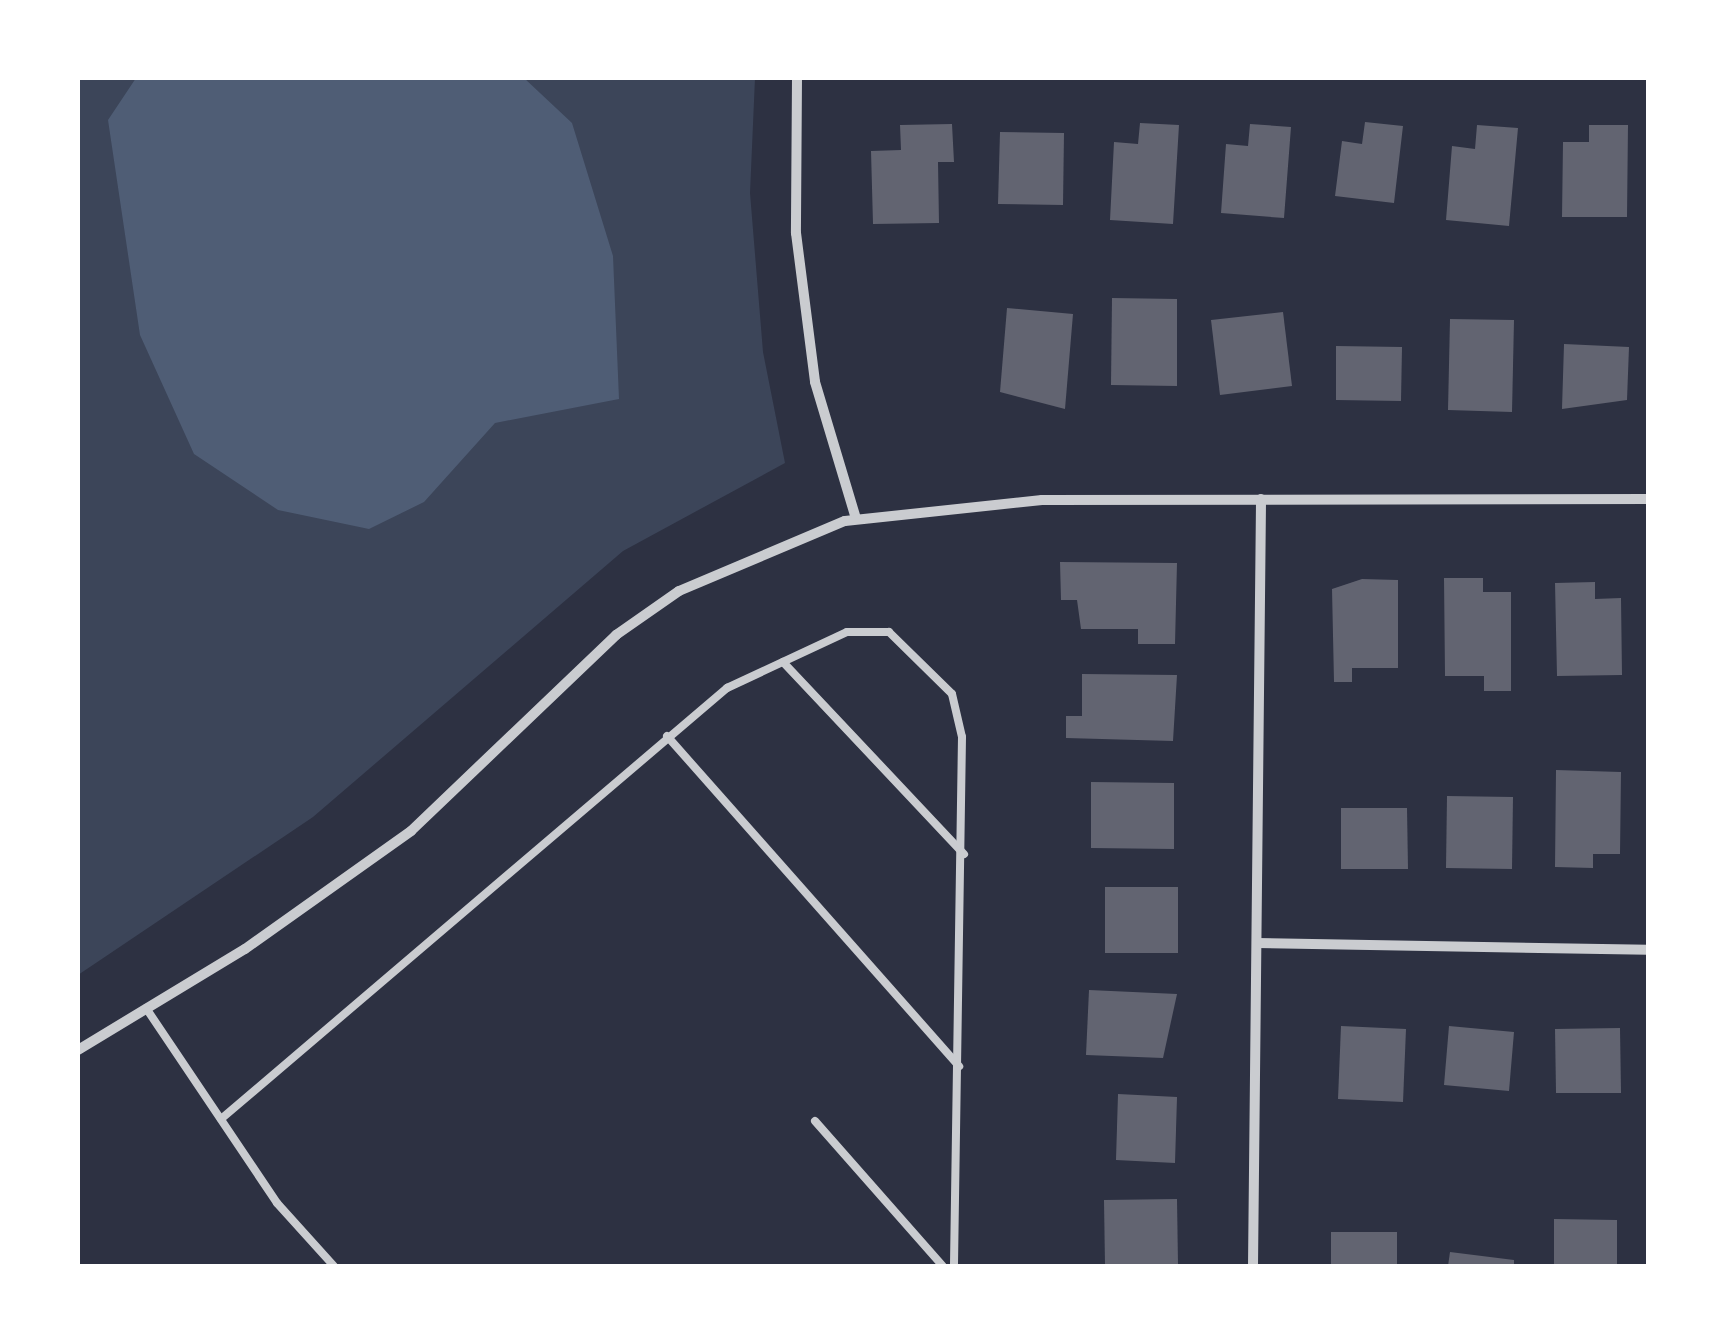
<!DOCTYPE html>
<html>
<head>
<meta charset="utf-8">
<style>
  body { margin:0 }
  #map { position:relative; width:1726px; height:1344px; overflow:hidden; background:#2d3142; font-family:Bitter,serif }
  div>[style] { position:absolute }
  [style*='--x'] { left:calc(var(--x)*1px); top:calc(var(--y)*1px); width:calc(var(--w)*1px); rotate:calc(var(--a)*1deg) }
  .green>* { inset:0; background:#3c4559 }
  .water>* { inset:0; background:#4f5d75 }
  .building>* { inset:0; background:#626471 }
  .service>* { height:8px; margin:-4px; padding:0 4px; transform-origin:4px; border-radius:4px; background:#caccd0 }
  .minor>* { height:10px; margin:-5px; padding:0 5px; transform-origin:5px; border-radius:5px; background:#caccd0 }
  span { translate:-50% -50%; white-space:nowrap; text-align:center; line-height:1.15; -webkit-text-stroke:10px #fff; paint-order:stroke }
  .frame { position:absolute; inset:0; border:80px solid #fff; pointer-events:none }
</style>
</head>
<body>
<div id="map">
  <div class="green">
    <div style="clip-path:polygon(78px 78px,755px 78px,750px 193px,763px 352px,785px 463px,623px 551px,313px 817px,78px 975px)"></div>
  </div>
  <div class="water">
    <div style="clip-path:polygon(136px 78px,524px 78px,572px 123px,613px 256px,619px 399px,495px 423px,424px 502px,369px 529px,278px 510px,194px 454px,140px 335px,108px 120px)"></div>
  </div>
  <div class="building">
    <div style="clip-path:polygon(1365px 122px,1403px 126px,1394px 203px,1335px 196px,1342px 141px,1362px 144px)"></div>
    <div style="clip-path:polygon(1140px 123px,1179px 125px,1173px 224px,1110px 220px,1114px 142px,1138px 144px)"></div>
    <div style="clip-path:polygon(952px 124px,954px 162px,938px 162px,939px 223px,873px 224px,871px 151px,901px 150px,900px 125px)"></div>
    <div style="clip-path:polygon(1250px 124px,1291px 127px,1284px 218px,1221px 213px,1226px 144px,1248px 146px)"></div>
    <div style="clip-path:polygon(1477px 125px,1518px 128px,1509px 226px,1446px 220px,1452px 146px,1475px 149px)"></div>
    <div style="clip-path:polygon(1589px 125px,1628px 125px,1627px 217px,1562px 217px,1563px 142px,1589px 142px)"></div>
    <div style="clip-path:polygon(1000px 132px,1064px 133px,1063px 205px,998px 204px)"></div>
    <div style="clip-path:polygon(1112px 298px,1177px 299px,1177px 386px,1111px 385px)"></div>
    <div style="clip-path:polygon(1007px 308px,1073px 314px,1065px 409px,1000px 392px)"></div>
    <div style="clip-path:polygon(1283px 312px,1292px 386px,1220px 395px,1211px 320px)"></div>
    <div style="clip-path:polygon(1450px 319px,1514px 320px,1512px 412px,1448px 410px)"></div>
    <div style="clip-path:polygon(1564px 344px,1629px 347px,1627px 400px,1562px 409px)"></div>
    <div style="clip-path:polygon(1336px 346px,1402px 347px,1401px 401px,1336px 400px)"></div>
    <div style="clip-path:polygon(1060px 562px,1177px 563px,1175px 644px,1138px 644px,1138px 629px,1081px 629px,1077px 600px,1061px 600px)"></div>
    <div style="clip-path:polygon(1444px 578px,1483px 578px,1483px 592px,1511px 592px,1511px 691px,1484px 691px,1484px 676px,1445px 676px)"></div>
    <div style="clip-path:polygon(1362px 579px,1398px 580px,1398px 668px,1352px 668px,1352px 682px,1334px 682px,1332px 589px)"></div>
    <div style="clip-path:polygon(1595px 582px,1595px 599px,1621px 598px,1622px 675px,1557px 676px,1555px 583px)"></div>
    <div style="clip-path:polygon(1082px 674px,1177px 675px,1173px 741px,1066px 738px,1066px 716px,1082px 716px)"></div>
    <div style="clip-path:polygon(1556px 770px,1621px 772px,1620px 854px,1593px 854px,1593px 868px,1555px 867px)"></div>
    <div style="clip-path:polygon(1091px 782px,1174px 783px,1174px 849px,1091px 848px)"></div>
    <div style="clip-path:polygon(1447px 796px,1513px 797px,1512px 869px,1446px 868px)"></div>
    <div style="clip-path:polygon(1341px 808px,1407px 808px,1408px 869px,1341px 869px)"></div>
    <div style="clip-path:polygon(1105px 887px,1178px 887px,1178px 953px,1105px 953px)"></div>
    <div style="clip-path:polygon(1089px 990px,1177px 994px,1163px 1058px,1086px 1055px)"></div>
    <div style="clip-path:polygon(1341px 1026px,1406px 1029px,1403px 1102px,1338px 1099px)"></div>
    <div style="clip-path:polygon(1449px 1026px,1514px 1032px,1509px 1091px,1444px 1085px)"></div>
    <div style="clip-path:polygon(1620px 1028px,1621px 1093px,1556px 1093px,1555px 1029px)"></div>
    <div style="clip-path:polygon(1118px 1094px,1177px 1097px,1175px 1163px,1116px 1160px)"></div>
    <div style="clip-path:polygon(1177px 1199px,1178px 1265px,1105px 1266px,1104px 1200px)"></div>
    <div style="clip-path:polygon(1554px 1219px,1617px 1220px,1617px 1266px,1554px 1266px)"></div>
    <div style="clip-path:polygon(1331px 1232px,1397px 1232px,1397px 1266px,1331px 1266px)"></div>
    <div style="clip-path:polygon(1450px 1252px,1514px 1260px,1514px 1266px,1448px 1266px)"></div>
  </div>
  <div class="service">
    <div style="--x:783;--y:662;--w:264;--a:46.7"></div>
    <div style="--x:667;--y:736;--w:441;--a:48.5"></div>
    <div style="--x:146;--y:1008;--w:235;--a:56.1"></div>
    <div style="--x:277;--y:1203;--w:85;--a:47.9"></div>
    <div style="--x:221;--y:1119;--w:665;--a:-40.42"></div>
    <div style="--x:727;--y:688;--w:132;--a:-25"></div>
    <div style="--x:847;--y:632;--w:42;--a:0"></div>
    <div style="--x:889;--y:632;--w:88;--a:44.5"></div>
    <div style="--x:952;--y:694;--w:44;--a:76.9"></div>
    <div style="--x:962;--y:737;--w:529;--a:90.87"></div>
    <div style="--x:815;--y:1121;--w:193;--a:48.6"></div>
  </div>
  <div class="minor">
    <div style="--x:797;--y:78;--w:155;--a:90.4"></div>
    <div style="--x:796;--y:233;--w:150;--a:82.7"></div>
    <div style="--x:815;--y:382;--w:143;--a:73.3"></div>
    <div style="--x:1257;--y:943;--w:391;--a:1"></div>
    <div style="--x:78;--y:1050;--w:195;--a:-31.2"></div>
    <div style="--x:245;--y:949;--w:204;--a:-35.4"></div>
    <div style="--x:411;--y:831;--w:284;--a:-43.7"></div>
    <div style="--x:616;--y:635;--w:77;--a:-34.9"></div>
    <div style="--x:679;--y:591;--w:180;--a:-22.9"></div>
    <div style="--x:845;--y:521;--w:198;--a:-6.1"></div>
    <div style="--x:1042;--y:500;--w:606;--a:-0.09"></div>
    <div style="--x:1253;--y:1266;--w:767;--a:-89.4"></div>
  </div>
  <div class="frame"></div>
</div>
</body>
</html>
